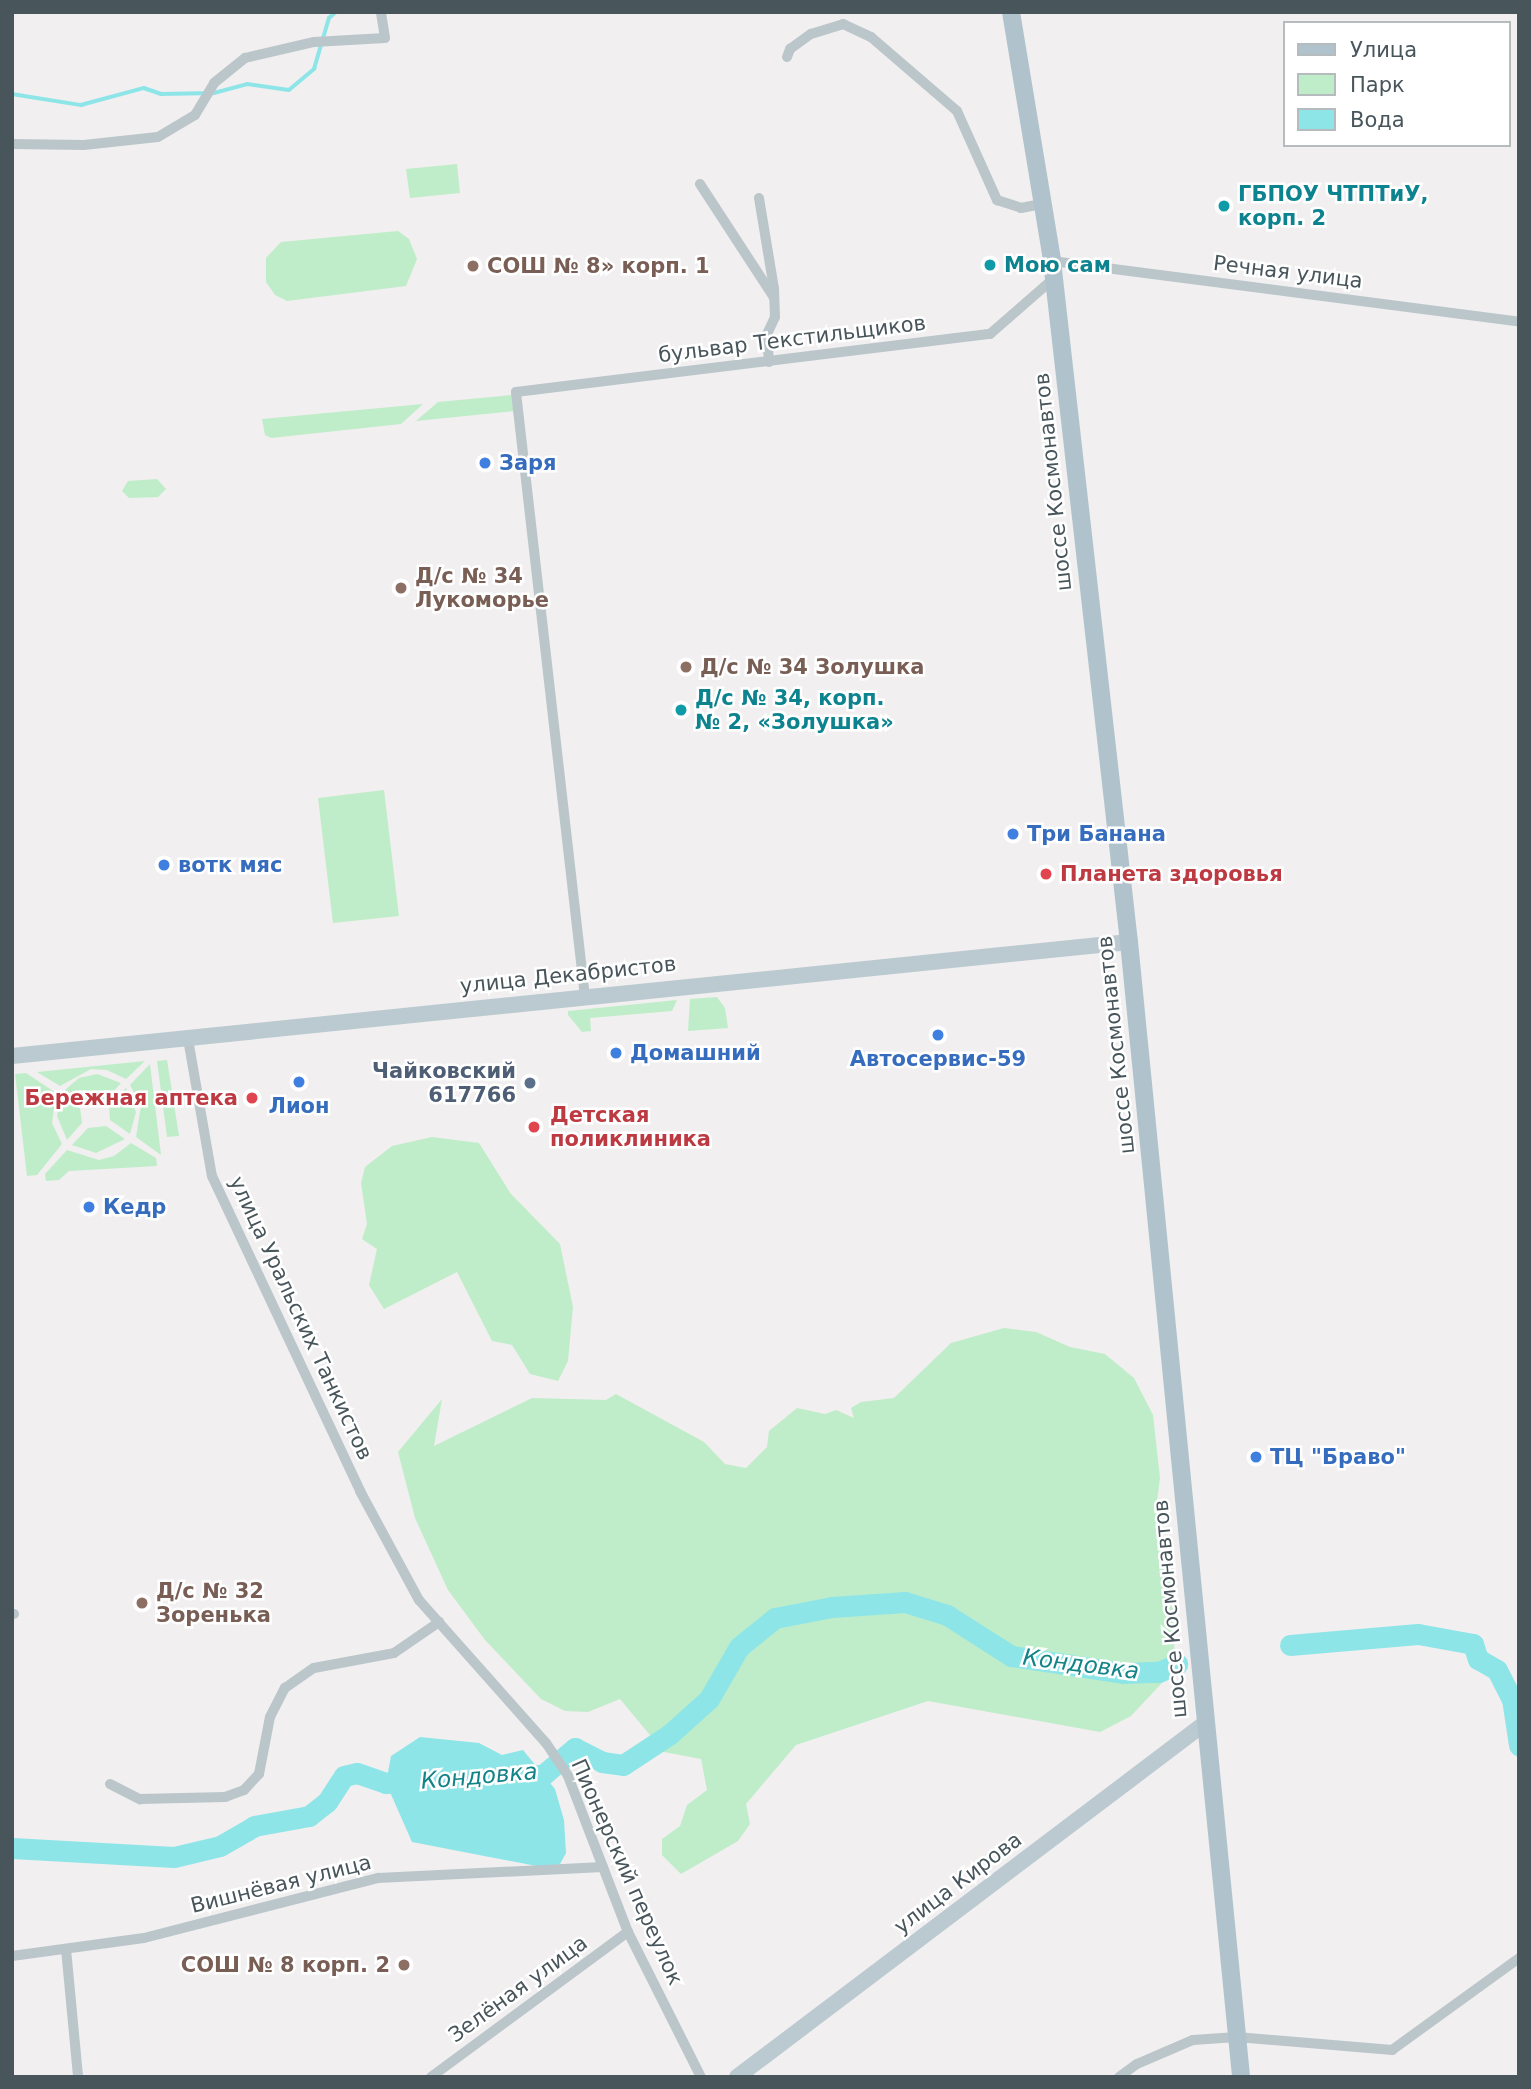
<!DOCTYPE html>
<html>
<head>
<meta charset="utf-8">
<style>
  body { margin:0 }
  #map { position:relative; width:1531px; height:2089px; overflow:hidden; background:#f1efef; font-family:"DejaVu Sans",sans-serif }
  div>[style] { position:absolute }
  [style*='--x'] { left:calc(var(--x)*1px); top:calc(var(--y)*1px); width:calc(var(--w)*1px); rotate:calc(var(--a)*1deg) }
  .green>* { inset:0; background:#bfedc9 }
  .water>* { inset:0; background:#8ee5e8 }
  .stream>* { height:3.5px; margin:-1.75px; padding:0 1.75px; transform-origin:1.75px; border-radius:1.75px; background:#8ee5e8 }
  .river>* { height:21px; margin:-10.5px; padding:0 10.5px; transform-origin:10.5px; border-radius:10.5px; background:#8ee5e8 }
  .street>* { height:10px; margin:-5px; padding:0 5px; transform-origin:5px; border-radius:5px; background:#bbc6cb }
  .secondary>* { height:16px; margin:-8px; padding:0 8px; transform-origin:8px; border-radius:8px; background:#bbc9d0 }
  .primary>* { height:18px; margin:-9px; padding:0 9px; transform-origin:9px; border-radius:9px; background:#b0c3cd }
  .dots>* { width:19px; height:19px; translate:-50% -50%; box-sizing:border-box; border:4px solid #fff; border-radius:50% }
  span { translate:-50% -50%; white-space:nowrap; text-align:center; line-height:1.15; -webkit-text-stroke:5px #fff; paint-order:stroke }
  .culture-label { font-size:21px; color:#0d838f; font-weight:700 }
  .left { translate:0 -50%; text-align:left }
  .education-label { font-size:21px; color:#785e54; font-weight:700 }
  .right { translate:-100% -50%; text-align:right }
  .street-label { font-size:21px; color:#48565c }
  .shop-label { font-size:21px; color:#366cbe; font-weight:700 }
  .health-label { font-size:21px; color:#be3a42; font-weight:700 }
  .service-label { font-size:21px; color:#4e5e75; font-weight:700 }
  .water-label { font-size:23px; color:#128387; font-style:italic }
  .frame { position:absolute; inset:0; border:14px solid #48565c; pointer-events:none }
  .legend { position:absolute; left:1283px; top:21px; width:228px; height:126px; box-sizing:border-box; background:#fff; border:2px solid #b6bbbe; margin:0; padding:9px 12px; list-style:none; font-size:21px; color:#48565c }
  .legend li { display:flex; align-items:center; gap:14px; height:35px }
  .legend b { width:35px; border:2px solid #b6bbbe }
</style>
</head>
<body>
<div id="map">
  <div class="green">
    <div style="clip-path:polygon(457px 164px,460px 193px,410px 198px,406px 169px)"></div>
    <div style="clip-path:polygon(398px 231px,409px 239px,417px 259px,406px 286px,287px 301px,275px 295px,266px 282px,266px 258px,281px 242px)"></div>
    <div style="clip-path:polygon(512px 395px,515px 411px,416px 421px,438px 402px)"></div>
    <div style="clip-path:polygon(423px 404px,401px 424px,271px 438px,265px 435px,262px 419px)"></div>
    <div style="clip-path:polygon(157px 479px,166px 489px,158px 497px,129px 498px,122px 491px,128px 481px)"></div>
    <div style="clip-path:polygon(384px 790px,399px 916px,333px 923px,318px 798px)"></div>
    <div style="clip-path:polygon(717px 997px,725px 1008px,728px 1028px,688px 1031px,690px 999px)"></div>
    <div style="clip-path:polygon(677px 1000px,672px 1011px,590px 1018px,591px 1031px,582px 1032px,568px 1015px,568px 1011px)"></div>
    <div style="clip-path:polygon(167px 1060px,179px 1136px,167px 1137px,157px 1061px)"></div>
    <div style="clip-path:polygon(145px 1061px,126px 1079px,107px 1070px,91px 1069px,60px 1086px,37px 1072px)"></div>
    <div style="clip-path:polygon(150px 1064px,161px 1155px,136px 1137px,141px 1105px,130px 1085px)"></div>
    <div style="clip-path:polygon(26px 1073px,56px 1093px,52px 1123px,62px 1144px,37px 1175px,27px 1176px,15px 1074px)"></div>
    <div style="clip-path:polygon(97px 1074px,121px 1083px,105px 1101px,94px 1098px,84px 1102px,65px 1090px,79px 1078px)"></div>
    <div style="clip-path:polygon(126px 1088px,136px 1112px,130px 1134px,110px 1120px,109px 1105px)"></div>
    <div style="clip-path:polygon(61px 1098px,80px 1108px,82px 1123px,67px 1140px,57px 1116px)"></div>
    <div style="clip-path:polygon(106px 1126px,125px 1139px,96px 1153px,72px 1145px,88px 1128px)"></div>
    <div style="clip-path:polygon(432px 1137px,479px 1143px,511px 1194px,560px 1244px,573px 1307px,568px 1361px,558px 1381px,530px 1374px,512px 1345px,492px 1341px,457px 1272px,384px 1309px,369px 1285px,377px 1249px,362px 1239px,367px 1224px,361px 1183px,365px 1167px,392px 1146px)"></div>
    <div style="clip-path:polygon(131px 1143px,156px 1158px,157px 1166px,69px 1171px,59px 1180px,46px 1181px,45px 1174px,67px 1150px,99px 1160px,114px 1156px)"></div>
    <div style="clip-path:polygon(1004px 1328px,1036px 1332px,1070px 1347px,1105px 1354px,1134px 1378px,1153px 1415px,1160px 1478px,1157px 1501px,1172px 1587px,1175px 1669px,1131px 1716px,1100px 1732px,928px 1701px,796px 1745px,746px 1804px,750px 1824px,738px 1841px,681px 1874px,662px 1855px,662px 1839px,680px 1826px,687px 1805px,707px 1790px,701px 1759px,664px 1752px,620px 1699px,588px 1712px,565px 1711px,541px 1699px,485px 1640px,448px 1590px,415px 1518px,398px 1452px,442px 1399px,434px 1446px,532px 1398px,606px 1400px,616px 1394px,704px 1442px,725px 1464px,746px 1468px,767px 1447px,769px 1431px,797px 1408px,825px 1414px,836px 1410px,854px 1418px,851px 1408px,861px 1402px,894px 1398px,951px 1343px)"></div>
  </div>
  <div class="water">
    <div style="clip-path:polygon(420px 1737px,479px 1743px,502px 1755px,523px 1750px,555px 1789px,564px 1820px,566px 1853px,560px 1864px,552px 1869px,412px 1842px,386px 1783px,391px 1756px)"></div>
  </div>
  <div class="stream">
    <div style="--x:12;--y:94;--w:70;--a:9.1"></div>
    <div style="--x:81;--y:105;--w:65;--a:-15.1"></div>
    <div style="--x:144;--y:88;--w:18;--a:19"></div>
    <div style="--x:161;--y:94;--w:53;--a:-1.1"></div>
    <div style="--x:214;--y:93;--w:34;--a:-15"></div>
    <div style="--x:247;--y:84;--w:42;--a:8.1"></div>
    <div style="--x:289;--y:90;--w:33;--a:-40"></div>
    <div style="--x:314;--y:69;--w:53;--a:-73.6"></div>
    <div style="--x:329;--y:18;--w:9;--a:-41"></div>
  </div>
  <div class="river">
    <div style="--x:1290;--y:1645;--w:128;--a:-4.9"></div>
    <div style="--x:1418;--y:1634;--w:56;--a:10.3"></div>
    <div style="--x:1473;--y:1644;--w:16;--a:72"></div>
    <div style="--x:1478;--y:1659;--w:22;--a:30"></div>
    <div style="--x:1497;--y:1670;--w:33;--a:63"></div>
    <div style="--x:1512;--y:1699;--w:47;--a:81.3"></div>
    <div style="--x:514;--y:1775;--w:29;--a:0"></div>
    <div style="--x:543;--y:1775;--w:42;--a:-40.2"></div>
    <div style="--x:575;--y:1748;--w:30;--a:27"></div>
    <div style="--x:602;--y:1762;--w:21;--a:8"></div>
    <div style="--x:623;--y:1765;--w:56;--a:-33.4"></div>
    <div style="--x:670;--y:1734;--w:52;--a:-41.9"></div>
    <div style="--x:709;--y:1699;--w:60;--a:-60"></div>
    <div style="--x:739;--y:1647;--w:46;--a:-38.9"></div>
    <div style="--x:775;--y:1618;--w:58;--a:-10.9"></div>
    <div style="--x:832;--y:1607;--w:73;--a:-3.9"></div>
    <div style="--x:905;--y:1602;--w:44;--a:17.2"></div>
    <div style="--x:947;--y:1615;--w:76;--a:32.6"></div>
    <div style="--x:1011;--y:1656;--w:113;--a:8.6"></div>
    <div style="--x:1123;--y:1673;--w:36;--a:-2"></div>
    <div style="--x:1159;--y:1672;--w:20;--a:-24"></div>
    <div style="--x:12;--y:1848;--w:162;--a:3.2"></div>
    <div style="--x:174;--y:1857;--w:47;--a:-13.4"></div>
    <div style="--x:220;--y:1846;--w:39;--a:-30"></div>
    <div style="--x:254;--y:1826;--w:56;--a:-10.3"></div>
    <div style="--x:309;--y:1816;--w:23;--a:-38"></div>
    <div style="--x:327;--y:1802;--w:31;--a:-57"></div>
    <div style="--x:344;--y:1776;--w:13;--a:-13"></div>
    <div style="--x:357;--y:1773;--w:31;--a:19"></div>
    <div style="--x:386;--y:1783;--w:29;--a:-4"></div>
  </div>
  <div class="street">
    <div style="--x:787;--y:57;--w:9;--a:-69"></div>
    <div style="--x:790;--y:49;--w:26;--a:-36"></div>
    <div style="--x:811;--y:34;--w:34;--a:-17"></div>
    <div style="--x:843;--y:24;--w:31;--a:25"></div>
    <div style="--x:871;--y:37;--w:113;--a:40.7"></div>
    <div style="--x:957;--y:111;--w:98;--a:65.8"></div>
    <div style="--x:997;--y:200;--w:25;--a:18"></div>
    <div style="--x:1021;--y:208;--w:21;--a:-11"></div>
    <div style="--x:12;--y:144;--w:72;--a:0.8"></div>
    <div style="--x:84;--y:145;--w:74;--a:-6.2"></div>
    <div style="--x:158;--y:137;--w:43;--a:-30.7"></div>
    <div style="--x:195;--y:115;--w:37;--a:-59"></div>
    <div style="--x:214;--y:83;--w:40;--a:-39"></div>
    <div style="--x:245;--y:58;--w:71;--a:-13.1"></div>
    <div style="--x:314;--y:42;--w:71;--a:-3.2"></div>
    <div style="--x:385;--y:38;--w:26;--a:-99"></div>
    <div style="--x:700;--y:184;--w:134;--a:56.9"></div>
    <div style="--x:759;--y:198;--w:92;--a:80.6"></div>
    <div style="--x:774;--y:289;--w:28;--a:88"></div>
    <div style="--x:775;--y:317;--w:19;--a:115"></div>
    <div style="--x:767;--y:334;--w:28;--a:86"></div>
    <div style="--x:1052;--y:261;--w:471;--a:7.4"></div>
    <div style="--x:585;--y:997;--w:609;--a:-96.51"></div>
    <div style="--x:516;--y:392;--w:478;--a:-7"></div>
    <div style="--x:990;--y:334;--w:84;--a:-41.1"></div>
    <div style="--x:188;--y:1039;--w:139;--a:80.1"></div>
    <div style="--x:212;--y:1176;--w:348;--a:64.8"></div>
    <div style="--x:360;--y:1491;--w:124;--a:61.6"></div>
    <div style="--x:419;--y:1600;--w:191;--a:48.4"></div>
    <div style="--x:546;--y:1743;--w:40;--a:56"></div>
    <div style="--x:568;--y:1776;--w:167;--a:69"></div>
    <div style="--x:628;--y:1932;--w:162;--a:63.3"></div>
    <div style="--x:12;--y:1614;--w:2;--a:0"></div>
    <div style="--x:110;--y:1784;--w:34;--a:27"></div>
    <div style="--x:140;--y:1799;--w:85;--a:-1.3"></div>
    <div style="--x:225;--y:1797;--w:20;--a:-20"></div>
    <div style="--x:244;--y:1790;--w:22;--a:-47"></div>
    <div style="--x:259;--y:1774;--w:58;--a:-79.1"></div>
    <div style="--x:270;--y:1717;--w:33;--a:-63"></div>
    <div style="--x:285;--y:1688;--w:35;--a:-35"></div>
    <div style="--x:314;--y:1668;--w:81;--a:-10.6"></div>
    <div style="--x:394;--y:1653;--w:55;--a:-34.6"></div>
    <div style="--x:66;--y:1949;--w:129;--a:84.6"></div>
    <div style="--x:12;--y:1956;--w:133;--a:-7.8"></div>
    <div style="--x:144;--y:1938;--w:242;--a:-14.4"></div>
    <div style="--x:378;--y:1878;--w:225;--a:-2.8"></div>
    <div style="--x:431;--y:2077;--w:245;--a:-36.4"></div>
    <div style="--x:1119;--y:2077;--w:22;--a:-36"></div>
    <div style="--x:1137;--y:2064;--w:61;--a:-23.2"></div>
    <div style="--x:1193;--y:2040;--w:44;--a:-3.9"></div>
    <div style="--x:1237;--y:2037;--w:156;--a:4.8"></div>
    <div style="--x:1392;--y:2050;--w:157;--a:-35.9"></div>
  </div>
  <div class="secondary">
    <div style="--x:12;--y:1056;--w:1123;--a:-5.83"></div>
    <div style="--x:737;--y:2077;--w:585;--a:-37.09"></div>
  </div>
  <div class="primary">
    <div style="--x:1011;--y:12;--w:252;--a:80.6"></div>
    <div style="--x:1052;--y:261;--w:685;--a:83.55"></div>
    <div style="--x:1129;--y:942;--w:1141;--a:84.36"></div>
  </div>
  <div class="dots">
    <div style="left:1224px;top:206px;background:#0f9aa8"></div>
    <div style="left:990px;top:265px;background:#0f9aa8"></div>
    <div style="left:473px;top:266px;background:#8d6e63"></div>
    <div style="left:485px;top:463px;background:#3f7fe0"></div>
    <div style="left:401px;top:588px;background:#8d6e63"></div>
    <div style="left:686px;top:667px;background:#8d6e63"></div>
    <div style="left:681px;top:710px;background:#0f9aa8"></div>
    <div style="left:1013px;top:834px;background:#3f7fe0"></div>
    <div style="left:164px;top:865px;background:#3f7fe0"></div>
    <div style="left:1046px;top:874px;background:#e0444e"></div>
    <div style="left:938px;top:1035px;background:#3f7fe0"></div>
    <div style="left:616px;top:1053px;background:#3f7fe0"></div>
    <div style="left:299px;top:1082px;background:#3f7fe0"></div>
    <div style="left:530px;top:1083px;background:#5c6f8a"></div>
    <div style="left:252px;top:1098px;background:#e0444e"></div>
    <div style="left:534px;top:1127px;background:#e0444e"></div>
    <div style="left:89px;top:1207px;background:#3f7fe0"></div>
    <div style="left:1256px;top:1457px;background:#3f7fe0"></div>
    <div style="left:142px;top:1603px;background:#8d6e63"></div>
    <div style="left:404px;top:1965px;background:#8d6e63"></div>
  </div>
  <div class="culture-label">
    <span class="left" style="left:1238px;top:206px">ГБПОУ ЧТПТиУ,<br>корп. 2</span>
    <span class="left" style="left:1004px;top:265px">Мою сам</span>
    <span class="left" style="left:695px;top:710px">Д/с № 34, корп.<br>№ 2, «Золушка»</span>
  </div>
  <div class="education-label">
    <span class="left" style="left:487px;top:266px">СОШ № 8» корп. 1</span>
    <span class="left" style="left:415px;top:588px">Д/с № 34<br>Лукоморье</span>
    <span class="left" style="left:700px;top:667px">Д/с № 34 Золушка</span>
    <span class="left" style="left:156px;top:1603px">Д/с № 32<br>Зоренька</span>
    <span class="right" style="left:390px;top:1965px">СОШ № 8 корп. 2</span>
  </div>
  <div class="street-label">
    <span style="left:1288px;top:272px;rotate:7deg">Речная улица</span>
    <span style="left:792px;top:339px;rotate:-7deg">бульвар Текстильщиков</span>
    <span style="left:1053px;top:482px;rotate:-96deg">шоссе Космонавтов</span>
    <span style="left:568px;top:975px;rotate:-6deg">улица Декабристов</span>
    <span style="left:1116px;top:1045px;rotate:-96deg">шоссе Космонавтов</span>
    <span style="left:301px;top:1318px;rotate:65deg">улица Уральских Танкистов</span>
    <span style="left:1170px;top:1609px;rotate:-95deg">шоссе Космонавтов</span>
    <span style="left:627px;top:1872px;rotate:66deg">Пионерский переулок</span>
    <span style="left:958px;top:1883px;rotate:-37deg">улица Кирова</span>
    <span style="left:281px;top:1884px;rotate:-14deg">Вишнёвая улица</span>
    <span style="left:518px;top:1989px;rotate:-36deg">Зелёная улица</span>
  </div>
  <div class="shop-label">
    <span class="left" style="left:499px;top:463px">Заря</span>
    <span class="left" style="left:1027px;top:834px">Три Банана</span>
    <span class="left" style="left:178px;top:865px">вотк мяс</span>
    <span class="left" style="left:630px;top:1053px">Домашний</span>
    <span style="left:938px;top:1059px">Автосервис-59</span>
    <span style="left:299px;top:1106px">Лион</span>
    <span class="left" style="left:103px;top:1207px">Кедр</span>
    <span class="left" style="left:1270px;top:1457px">ТЦ "Браво"</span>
  </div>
  <div class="health-label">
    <span class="left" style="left:1060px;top:874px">Планета здоровья</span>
    <span class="right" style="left:238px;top:1098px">Бережная аптека</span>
    <span class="left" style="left:550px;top:1127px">Детская<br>поликлиника</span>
  </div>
  <div class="service-label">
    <span class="right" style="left:516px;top:1083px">Чайковский<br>617766</span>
  </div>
  <div class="water-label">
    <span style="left:1081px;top:1664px;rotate:7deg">Кондовка</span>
    <span style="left:479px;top:1776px;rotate:-5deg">Кондовка</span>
  </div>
  <div class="frame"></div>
  <ul class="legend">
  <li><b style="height:9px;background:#b0c3cd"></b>Улица</li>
  <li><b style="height:19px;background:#bfedc9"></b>Парк</li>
  <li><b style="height:19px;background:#8ee5e8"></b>Вода</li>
  </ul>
</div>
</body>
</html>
